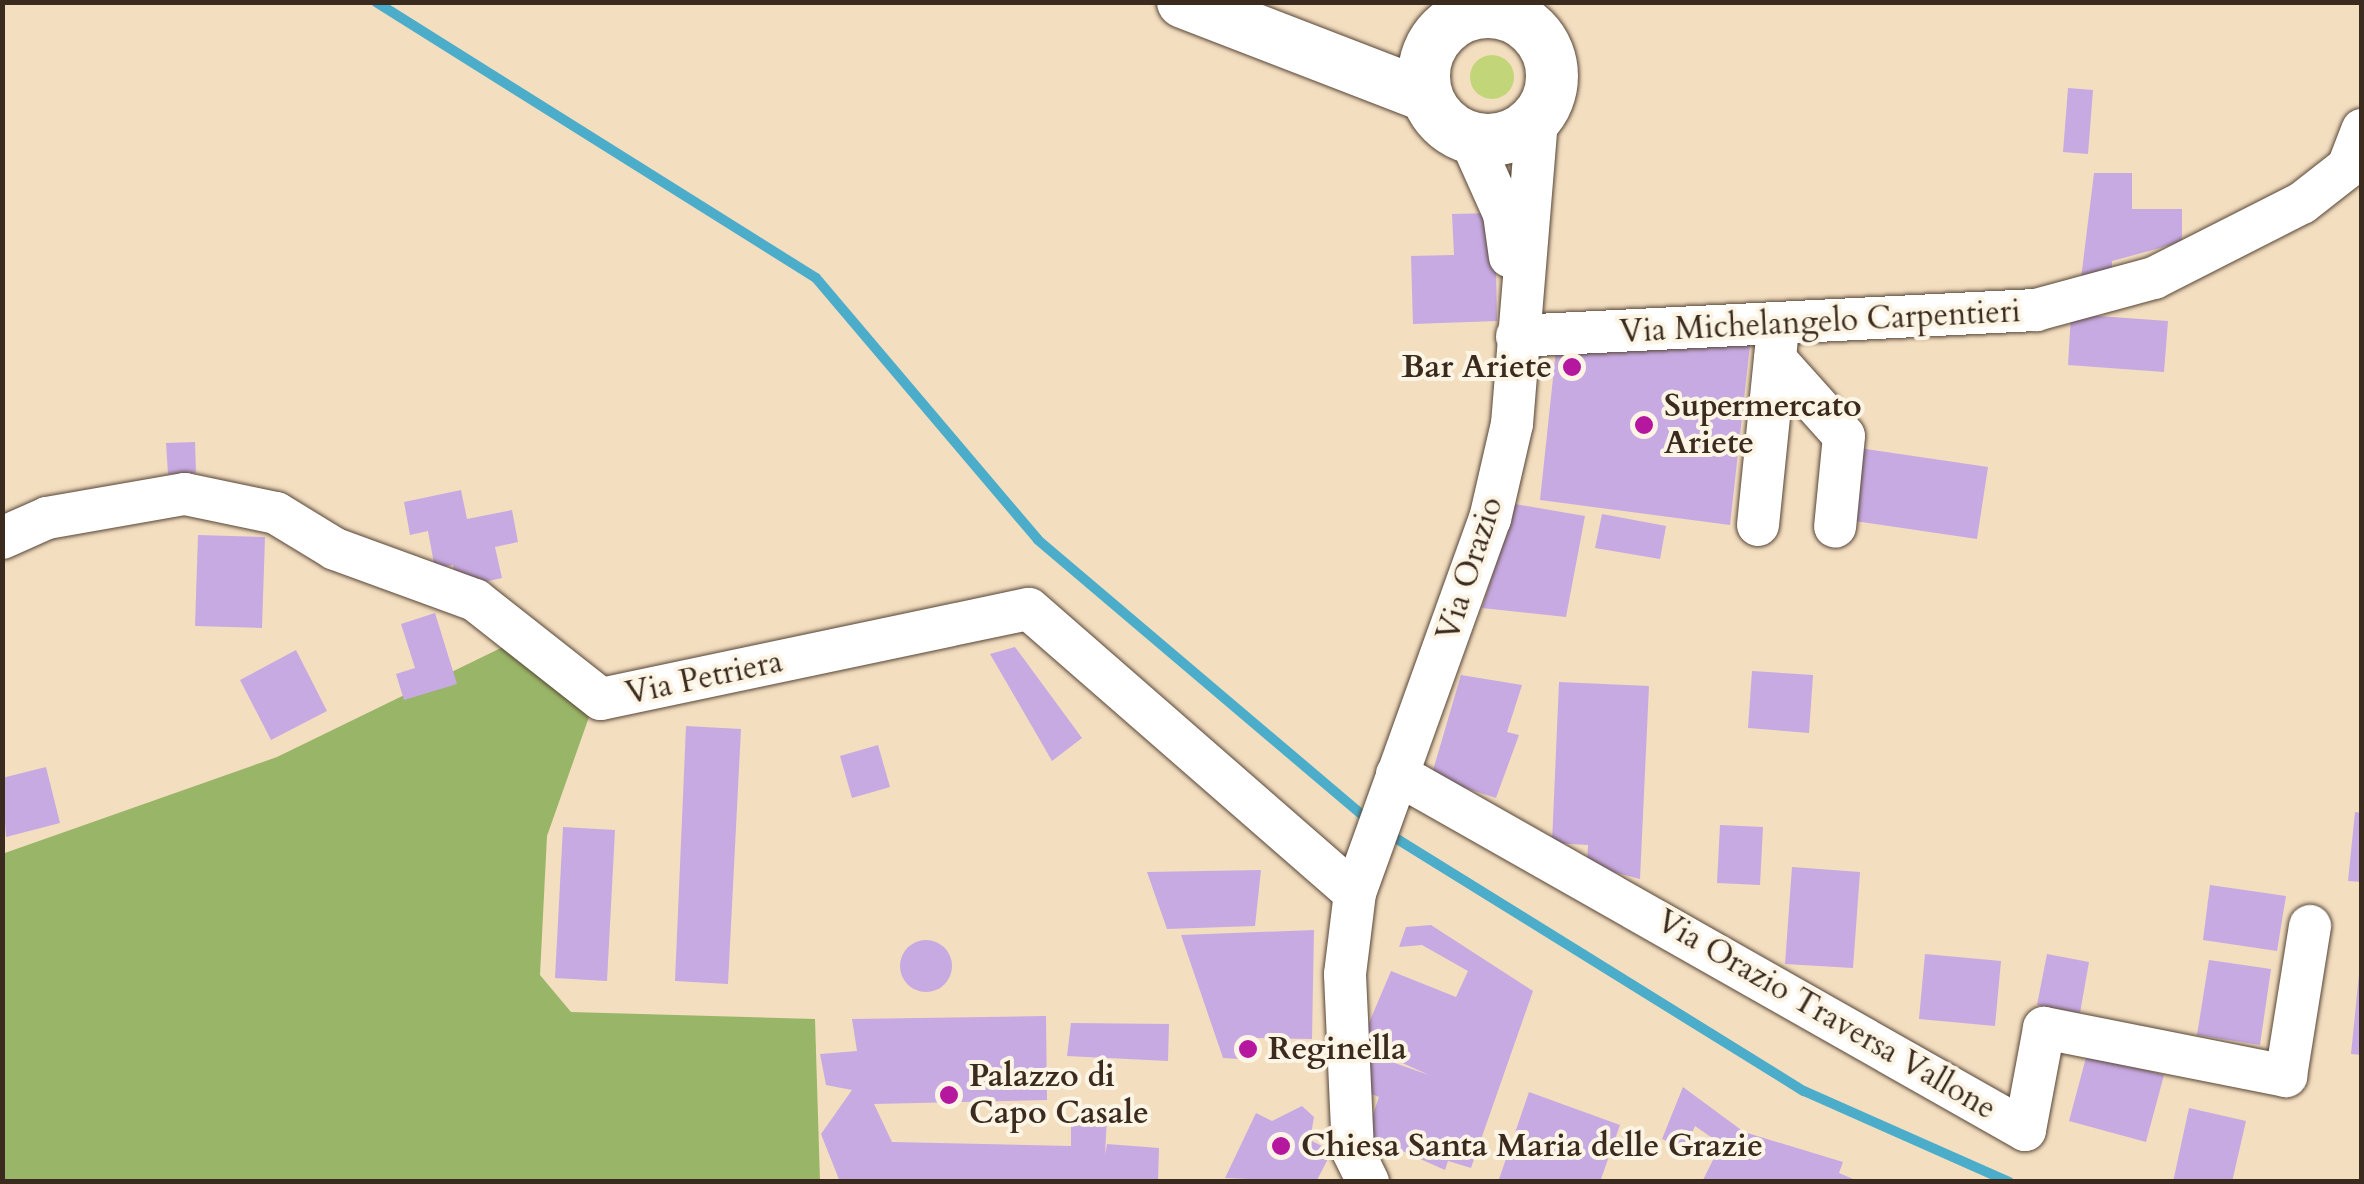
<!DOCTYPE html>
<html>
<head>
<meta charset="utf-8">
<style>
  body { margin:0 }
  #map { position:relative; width:2364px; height:1184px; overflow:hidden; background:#f3dec0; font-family:Cardo,serif }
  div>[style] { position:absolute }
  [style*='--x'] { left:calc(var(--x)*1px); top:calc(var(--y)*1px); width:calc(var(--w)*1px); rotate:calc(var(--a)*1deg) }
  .green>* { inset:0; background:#c2d578 }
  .round { border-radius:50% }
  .forest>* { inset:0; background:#99b668 }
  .stream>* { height:10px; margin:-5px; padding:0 5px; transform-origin:5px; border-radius:5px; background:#4badca }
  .building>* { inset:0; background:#c8aae3 }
  .roads { filter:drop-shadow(0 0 2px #574536) drop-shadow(0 0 2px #574536) }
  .minor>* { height:42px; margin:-21px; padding:0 21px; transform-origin:21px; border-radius:21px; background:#fff }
  .major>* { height:52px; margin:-26px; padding:0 26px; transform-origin:26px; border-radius:26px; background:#fff }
  .major>.ring { margin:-26px; padding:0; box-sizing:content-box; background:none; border:52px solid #fff; border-radius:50% }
  .dots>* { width:28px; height:28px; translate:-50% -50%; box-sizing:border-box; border:5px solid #fcf5e5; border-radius:50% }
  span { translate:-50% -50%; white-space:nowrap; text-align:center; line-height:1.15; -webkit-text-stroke:8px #fcf5e5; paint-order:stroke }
  .street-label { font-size:32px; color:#3b2a1e }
  .poi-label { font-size:32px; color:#3b2a1e; font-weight:700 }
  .right { translate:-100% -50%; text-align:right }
  .left { translate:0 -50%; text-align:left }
  .frame { position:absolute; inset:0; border:5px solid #3b2a1e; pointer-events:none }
</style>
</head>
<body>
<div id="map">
  <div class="green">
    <div class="round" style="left:1470px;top:55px;width:44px;height:44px"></div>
  </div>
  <div class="forest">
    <div style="clip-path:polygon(507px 645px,589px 717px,547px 836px,540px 975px,571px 1012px,815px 1019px,820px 1181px,3px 1181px,2px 854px,277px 757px)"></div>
  </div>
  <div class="stream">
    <div style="--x:376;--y:2;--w:519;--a:32.1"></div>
    <div style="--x:816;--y:278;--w:343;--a:49.7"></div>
    <div style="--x:1038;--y:540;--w:436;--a:40.3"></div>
    <div style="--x:1389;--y:834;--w:488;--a:31.8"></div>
    <div style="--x:1804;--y:1091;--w:224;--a:23.9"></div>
  </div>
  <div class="building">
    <div style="clip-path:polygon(2068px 88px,2093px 90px,2088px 154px,2063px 152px)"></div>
    <div style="clip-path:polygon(2094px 173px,2132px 173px,2132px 209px,2182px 209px,2182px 242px,2112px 261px,2112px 279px,2081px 279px)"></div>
    <div style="clip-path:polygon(1495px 213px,1497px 321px,1413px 324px,1411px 256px,1454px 255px,1452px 214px)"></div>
    <div style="clip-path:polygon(2071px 314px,2168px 321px,2164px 372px,2068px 365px)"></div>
    <div style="clip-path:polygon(1750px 345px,1730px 525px,1540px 500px,1556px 350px)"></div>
    <div style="clip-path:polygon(195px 442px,196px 473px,168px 474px,166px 443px)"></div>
    <div style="clip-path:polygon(1859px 448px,1988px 467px,1977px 539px,1848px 520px)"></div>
    <div style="clip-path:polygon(461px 490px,467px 519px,512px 510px,518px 542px,495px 547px,502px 578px,458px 588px,453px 565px,435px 569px,428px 531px,410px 535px,404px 502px)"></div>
    <div style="clip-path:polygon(1515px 504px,1585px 516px,1566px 617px,1482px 608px)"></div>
    <div style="clip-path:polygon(1602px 514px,1666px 526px,1660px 559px,1595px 548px)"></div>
    <div style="clip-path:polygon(198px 535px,265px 537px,262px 628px,195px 626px)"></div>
    <div style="clip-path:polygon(435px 613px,457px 684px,404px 700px,396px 674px,415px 668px,401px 624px)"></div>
    <div style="clip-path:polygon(1015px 647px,1082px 738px,1052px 761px,990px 654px)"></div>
    <div style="clip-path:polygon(296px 650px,327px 711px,271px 740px,240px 680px)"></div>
    <div style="clip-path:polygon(1752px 671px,1813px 675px,1809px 733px,1748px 728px)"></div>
    <div style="clip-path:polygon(1461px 675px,1522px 685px,1507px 732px,1519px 735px,1496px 798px,1431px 777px)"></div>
    <div style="clip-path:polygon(1559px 682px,1649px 686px,1640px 879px,1587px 865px,1588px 845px,1552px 843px)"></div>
    <div style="clip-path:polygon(686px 726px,741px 729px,728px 984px,675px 981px)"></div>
    <div style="clip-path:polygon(878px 745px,890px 787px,852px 798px,840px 756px)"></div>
    <div style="clip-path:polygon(46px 767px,60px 823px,6px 837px,2px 778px)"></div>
    <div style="clip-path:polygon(2355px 812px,2362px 813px,2362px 882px,2348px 881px)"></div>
    <div style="clip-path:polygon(1720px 825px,1763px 827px,1760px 885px,1717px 883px)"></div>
    <div style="clip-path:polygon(563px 827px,615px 830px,607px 981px,555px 978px)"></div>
    <div style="clip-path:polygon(1792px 867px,1860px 872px,1853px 968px,1785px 964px)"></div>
    <div style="clip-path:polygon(1261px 870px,1255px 926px,1167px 929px,1147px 872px)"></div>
    <div style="clip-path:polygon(2210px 885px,2286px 896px,2277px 951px,2203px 940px)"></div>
    <div style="clip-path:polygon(1431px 925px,1533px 991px,1471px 1168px,1448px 1161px,1445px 1170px,1366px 1135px,1379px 1097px,1356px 1088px,1369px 1054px,1429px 1075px,1360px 1044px,1391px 971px,1456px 997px,1468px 971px,1422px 945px,1399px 947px,1406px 927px)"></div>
    <div style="clip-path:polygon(1314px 930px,1312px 1039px,1257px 1038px,1256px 1060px,1223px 1058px,1181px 935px)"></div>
    <div class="round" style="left:900px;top:940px;width:52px;height:52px"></div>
    <div style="clip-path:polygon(1925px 954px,2001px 961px,1995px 1026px,1919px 1019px)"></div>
    <div style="clip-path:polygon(2047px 954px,2089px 962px,2080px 1013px,2037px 1005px)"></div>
    <div style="clip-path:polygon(2209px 960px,2271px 969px,2260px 1045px,2197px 1035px)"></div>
    <div style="clip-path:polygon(2359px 974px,2362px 974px,2362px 1055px,2351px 1054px)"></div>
    <div style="clip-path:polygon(1046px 1016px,1047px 1100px,874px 1104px,892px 1142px,1071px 1146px,1071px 1118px,1107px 1117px,1105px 1155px,1107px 1144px,1159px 1148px,1158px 1182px,840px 1182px,821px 1134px,852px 1090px,826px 1085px,820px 1054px,857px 1051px,852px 1019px)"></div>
    <div style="clip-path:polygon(1071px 1023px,1169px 1024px,1168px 1061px,1067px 1056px)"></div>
    <div style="clip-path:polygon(2087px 1054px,2164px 1075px,2146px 1142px,2069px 1121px)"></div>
    <div style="clip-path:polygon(1683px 1087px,1744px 1132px,1843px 1162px,1839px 1173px,1860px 1182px,1702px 1182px,1721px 1144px,1695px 1126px,1685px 1149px,1662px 1139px)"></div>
    <div style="clip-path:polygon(1529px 1092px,1620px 1125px,1600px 1182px,1498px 1182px)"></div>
    <div style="clip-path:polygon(1302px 1106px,1314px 1117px,1310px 1140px,1332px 1151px,1316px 1182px,1225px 1178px,1256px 1113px,1272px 1121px)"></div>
    <div style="clip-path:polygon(2189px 1108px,2246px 1121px,2232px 1182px,2173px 1182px)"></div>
  </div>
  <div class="roads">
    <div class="minor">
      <div style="--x:1470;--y:138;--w:83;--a:65.9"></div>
      <div style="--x:1504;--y:214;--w:43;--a:82.1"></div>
      <div style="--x:1517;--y:336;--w:520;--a:-2.87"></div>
      <div style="--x:2036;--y:310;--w:122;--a:-15.2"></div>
      <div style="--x:2154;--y:278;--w:166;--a:-26.9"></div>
      <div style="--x:2302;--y:203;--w:58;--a:-38"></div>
      <div style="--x:2348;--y:167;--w:40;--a:-69"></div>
      <div style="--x:1775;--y:359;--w:103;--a:48.1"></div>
      <div style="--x:1844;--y:436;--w:91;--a:95.6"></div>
      <div style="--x:1758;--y:525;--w:199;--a:-84.2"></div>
      <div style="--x:2;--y:538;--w:49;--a:-24"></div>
      <div style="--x:47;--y:518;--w:140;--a:-9.9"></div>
      <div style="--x:185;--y:494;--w:93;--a:11.8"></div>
      <div style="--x:276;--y:513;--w:69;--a:31.4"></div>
      <div style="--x:335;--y:549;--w:149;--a:20"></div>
      <div style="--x:475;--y:600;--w:160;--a:38.2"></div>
      <div style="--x:601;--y:699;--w:437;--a:-11.9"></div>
      <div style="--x:1029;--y:609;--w:432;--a:41.1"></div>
      <div style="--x:1397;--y:774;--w:722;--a:29.55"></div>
      <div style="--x:2025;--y:1130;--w:104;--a:-79.4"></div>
      <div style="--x:2044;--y:1028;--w:247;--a:11.2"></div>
      <div style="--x:2286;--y:1076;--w:152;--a:-80.9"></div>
      <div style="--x:1368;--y:1182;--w:34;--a:-116"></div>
      <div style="--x:1353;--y:1151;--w:177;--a:-92.6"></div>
      <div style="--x:1345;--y:974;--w:82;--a:-83"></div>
      <div style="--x:1355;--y:893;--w:398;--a:-70.2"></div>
      <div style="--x:1490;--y:519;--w:98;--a:-77"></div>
      <div style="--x:1512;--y:424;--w:306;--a:-85.3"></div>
    </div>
    <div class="major">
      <div style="--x:1183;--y:2;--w:261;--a:21.1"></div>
      <div class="ring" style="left:1424px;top:12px;width:76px;height:76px"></div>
    </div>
  </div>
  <div class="dots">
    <div style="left:1572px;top:367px;background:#b5179e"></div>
    <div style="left:1644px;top:425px;background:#b5179e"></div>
    <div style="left:1248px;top:1049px;background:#b5179e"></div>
    <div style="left:949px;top:1095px;background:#b5179e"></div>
    <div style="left:1281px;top:1146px;background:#b5179e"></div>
  </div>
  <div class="street-label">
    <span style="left:1820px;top:322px;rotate:-3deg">Via Michelangelo Carpentieri</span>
    <span style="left:1470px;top:569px;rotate:-72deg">Via Orazio</span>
    <span style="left:704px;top:678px;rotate:-12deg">Via Petriera</span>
    <span style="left:1826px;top:1015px;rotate:30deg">Via Orazio Traversa Vallone</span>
  </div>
  <div class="poi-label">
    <span class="right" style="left:1552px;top:367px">Bar Ariete</span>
    <span class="left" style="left:1664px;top:425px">Supermercato<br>Ariete</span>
    <span class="left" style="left:1268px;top:1049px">Reginella</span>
    <span class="left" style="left:969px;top:1095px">Palazzo di<br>Capo Casale</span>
    <span class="left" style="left:1301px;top:1146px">Chiesa Santa Maria delle Grazie</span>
  </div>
  <div class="frame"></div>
</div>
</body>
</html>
